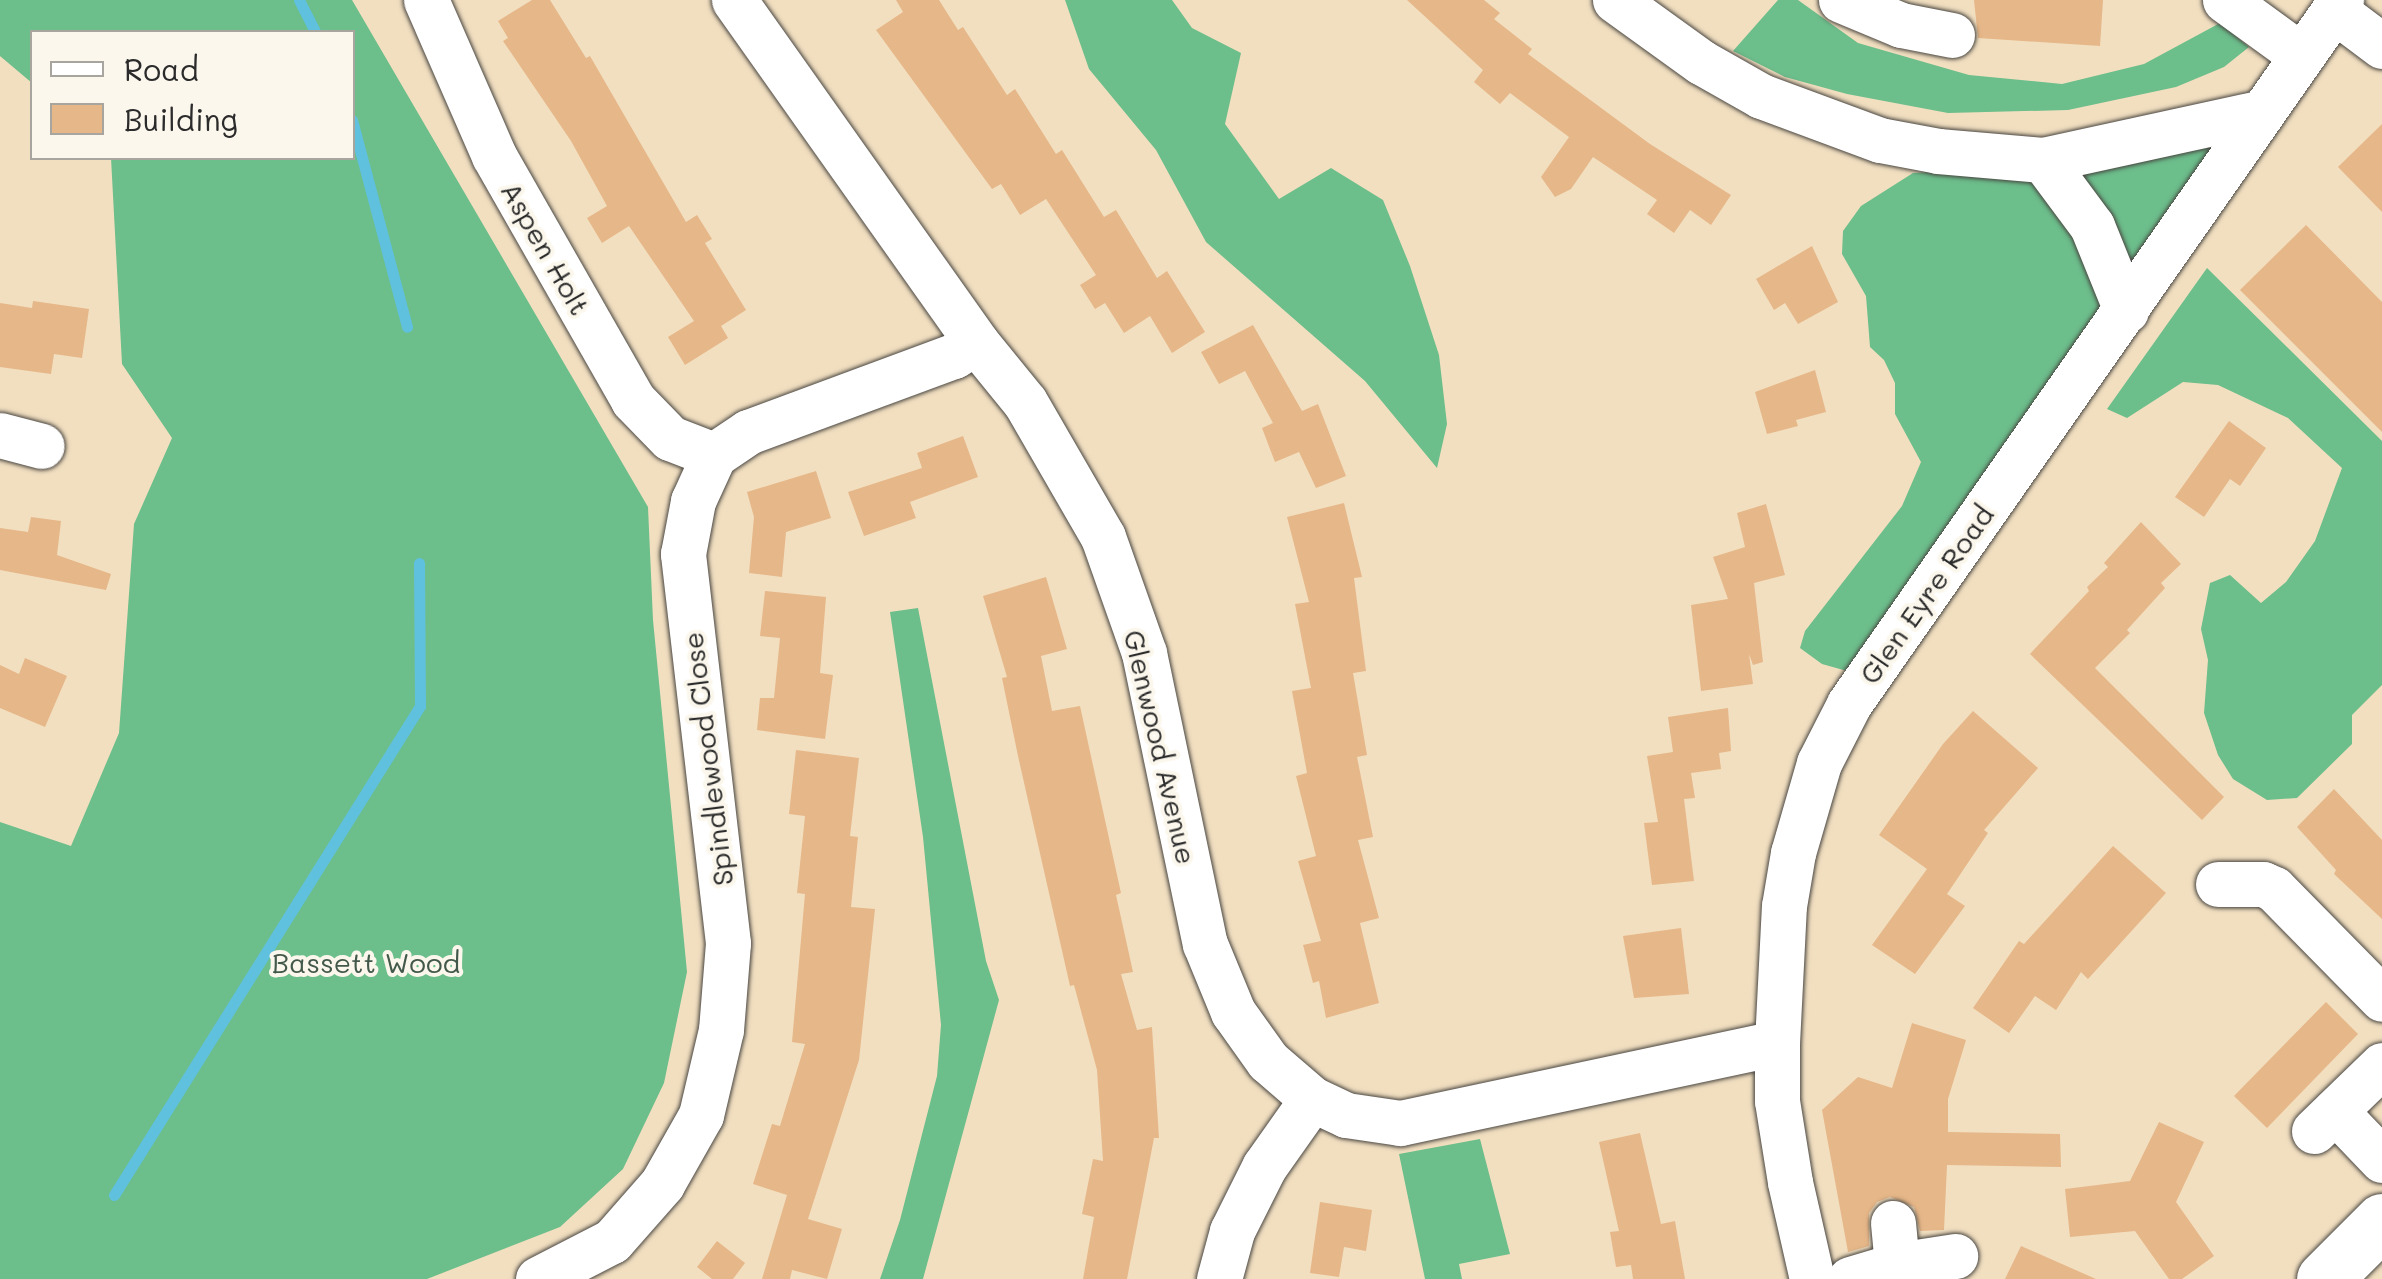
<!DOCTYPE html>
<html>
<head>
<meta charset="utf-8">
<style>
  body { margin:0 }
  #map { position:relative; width:2382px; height:1279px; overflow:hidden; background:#f2dfc0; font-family:Mali,sans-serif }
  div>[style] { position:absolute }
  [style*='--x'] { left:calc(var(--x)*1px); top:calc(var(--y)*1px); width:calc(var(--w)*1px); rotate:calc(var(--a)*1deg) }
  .forest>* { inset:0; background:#6cbe8b }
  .stream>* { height:11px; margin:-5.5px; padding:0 5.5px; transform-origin:5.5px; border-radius:5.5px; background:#60c1de }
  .building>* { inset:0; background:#e6b788 }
  .roads { filter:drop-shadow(0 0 2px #494641) drop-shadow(0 0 2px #494641) }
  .minor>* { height:45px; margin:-22.5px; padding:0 22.5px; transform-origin:22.5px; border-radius:22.5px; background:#fff }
  .major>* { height:55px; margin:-27.5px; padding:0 27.5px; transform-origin:27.5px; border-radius:27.5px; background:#fff }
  span { translate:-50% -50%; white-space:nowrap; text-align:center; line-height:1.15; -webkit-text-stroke:8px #fbf7ec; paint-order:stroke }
  .street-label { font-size:28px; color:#2b2b2b }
  .park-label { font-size:28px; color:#42584a }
  .legend { position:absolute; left:30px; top:30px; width:325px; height:130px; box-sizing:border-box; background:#fbf7ec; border:2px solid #a8a59f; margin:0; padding:12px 18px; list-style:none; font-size:30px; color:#2b2b2b }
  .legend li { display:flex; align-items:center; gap:20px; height:50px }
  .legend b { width:50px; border:2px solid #a8a59f }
</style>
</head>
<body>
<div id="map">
  <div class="forest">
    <div style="clip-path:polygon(0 0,352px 0,648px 507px,653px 620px,687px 972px,664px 1083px,623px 1169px,560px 1227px,427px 1279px,0 1279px,0 822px,71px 846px,119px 733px,134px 524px,172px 438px,122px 364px,111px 158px,352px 158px,352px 32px,32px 32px,32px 83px,0 56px)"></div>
    <div style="clip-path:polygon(1065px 0,1172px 0,1192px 28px,1241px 53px,1225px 124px,1279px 199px,1331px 168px,1383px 200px,1410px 266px,1439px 355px,1447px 424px,1437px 468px,1365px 381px,1206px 242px,1156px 150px,1089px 69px)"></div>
    <div style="clip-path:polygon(1778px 0,1798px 0,1858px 43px,1969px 75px,2062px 84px,2144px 64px,2220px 23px,2249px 47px,2224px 67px,2176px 87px,2068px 110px,1948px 113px,1847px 94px,1785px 77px,1733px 51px)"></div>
    <div style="clip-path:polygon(2191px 143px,2222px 146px,1847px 671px,1822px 664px,1800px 648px,1805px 631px,1902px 506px,1921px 462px,1895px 414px,1895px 383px,1884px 360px,1870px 347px,1866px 296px,1842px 254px,1843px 231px,1861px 206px,1913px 173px,1996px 168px)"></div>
    <div style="clip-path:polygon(2207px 268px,2382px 441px,2382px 685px,2352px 715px,2352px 744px,2297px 798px,2267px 800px,2233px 779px,2218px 755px,2204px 713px,2208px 660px,2201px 629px,2210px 583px,2230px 575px,2261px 603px,2286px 582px,2315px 541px,2342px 468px,2288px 418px,2218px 385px,2183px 382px,2127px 418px,2107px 409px)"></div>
    <div style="clip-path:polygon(918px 608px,986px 961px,999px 1000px,923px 1279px,880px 1279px,900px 1220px,937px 1076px,941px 1025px,923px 837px,890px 612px)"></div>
    <div style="clip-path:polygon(1480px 1139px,1510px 1254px,1459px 1264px,1462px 1279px,1425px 1279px,1399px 1154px)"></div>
  </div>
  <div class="stream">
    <div style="--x:299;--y:0;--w:36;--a:63"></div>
    <div style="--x:352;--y:120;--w:214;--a:75.1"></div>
    <div style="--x:114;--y:1195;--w:577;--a:-57.96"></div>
    <div style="--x:420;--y:706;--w:143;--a:-90.4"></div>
  </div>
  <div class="building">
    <div style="clip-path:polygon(532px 0,550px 0,586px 58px,590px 56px,686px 222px,697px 215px,712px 239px,705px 243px,746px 310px,721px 326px,728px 338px,685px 365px,668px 337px,694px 321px,629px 226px,602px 243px,587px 218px,607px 206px,571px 141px,503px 41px,508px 38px,498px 21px)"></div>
    <div style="clip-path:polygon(896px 0,939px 0,958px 30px,963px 27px,1007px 95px,1015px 89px,1056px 154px,1062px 150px,1104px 217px,1116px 210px,1157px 278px,1167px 271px,1205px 332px,1172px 353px,1150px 316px,1124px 333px,1105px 303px,1095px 309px,1080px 285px,1096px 275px,1046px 199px,1020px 215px,1001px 184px,992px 189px,876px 30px,903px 12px)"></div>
    <div style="clip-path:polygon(1407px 0,1484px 0,1500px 13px,1494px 19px,1532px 49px,1528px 54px,1650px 144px,1731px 195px,1711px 225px,1690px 210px,1674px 233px,1647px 214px,1657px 200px,1593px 157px,1571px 189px,1555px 197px,1541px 177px,1569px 137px,1510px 93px,1500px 104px,1474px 82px,1483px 70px)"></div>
    <div style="clip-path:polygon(1974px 0,2103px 0,2100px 46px,1978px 38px)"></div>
    <div style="clip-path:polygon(2382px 124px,2382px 212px,2338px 167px)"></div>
    <div style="clip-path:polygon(2306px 225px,2382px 302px,2382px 432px,2240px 290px)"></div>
    <div style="clip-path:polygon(1812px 246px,1838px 302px,1798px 324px,1785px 303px,1774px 310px,1756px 279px)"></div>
    <div style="clip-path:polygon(33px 301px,89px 309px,82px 358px,54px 354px,51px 374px,0 367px,0 303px,32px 308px)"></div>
    <div style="clip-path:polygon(1253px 325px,1302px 411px,1318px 404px,1346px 476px,1316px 488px,1299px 452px,1275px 462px,1262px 428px,1273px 423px,1245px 371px,1219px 384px,1201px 352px)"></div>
    <div style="clip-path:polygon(1815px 370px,1826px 412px,1796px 420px,1798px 426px,1767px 434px,1755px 392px)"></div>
    <div style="clip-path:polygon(2229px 421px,2266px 448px,2240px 486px,2230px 479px,2204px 517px,2175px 497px)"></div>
    <div style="clip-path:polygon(963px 436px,978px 477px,910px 502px,916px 518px,864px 536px,848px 492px,922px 468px,917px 453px)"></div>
    <div style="clip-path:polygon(816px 471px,831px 518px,786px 532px,782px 577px,749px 573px,754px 517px,747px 492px)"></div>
    <div style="clip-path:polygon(1344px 503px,1362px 577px,1354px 578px,1366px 671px,1353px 673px,1367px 755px,1357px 757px,1373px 837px,1358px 840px,1379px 918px,1360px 923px,1379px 1003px,1326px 1018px,1319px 981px,1313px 983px,1303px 945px,1321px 941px,1298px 861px,1316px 856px,1296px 776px,1307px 773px,1292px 691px,1311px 688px,1295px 604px,1309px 602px,1287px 517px)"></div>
    <div style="clip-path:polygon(1766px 504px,1785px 575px,1754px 583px,1763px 662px,1753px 665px,1749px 654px,1753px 684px,1701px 691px,1691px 605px,1728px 599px,1713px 557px,1745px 547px,1737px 513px)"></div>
    <div style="clip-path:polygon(31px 517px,61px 521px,57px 555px,111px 574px,106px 590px,0 570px,0 528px,28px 532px)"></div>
    <div style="clip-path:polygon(2141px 522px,2181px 564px,2161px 583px,2165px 588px,2127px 630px,2130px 633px,2095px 668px,2224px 797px,2202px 820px,2030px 654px,2089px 591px,2087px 587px,2108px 567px,2104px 563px)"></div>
    <div style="clip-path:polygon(1046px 577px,1067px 649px,1041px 656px,1052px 711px,1080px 706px,1121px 893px,1116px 895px,1133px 972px,1121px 974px,1137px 1030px,1152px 1027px,1159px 1138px,1154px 1138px,1127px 1279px,1083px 1279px,1094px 1217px,1082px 1214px,1093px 1159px,1103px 1161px,1097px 1070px,1074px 985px,1070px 986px,1018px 756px,1002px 678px,1007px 677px,983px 596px)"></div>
    <div style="clip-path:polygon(765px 591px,826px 597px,820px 673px,833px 675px,825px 739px,757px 730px,760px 698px,774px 698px,780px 638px,760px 636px)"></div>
    <div style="clip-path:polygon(25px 658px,67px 676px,45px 727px,0 708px,0 665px,19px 674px)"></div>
    <div style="clip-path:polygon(1728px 708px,1731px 751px,1719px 753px,1721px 769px,1691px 773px,1695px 798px,1684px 799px,1694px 881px,1652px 885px,1644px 823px,1658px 822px,1647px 756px,1673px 752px,1668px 717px)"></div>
    <div style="clip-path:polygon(1973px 711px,2038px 768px,1984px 830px,1988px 833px,1947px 894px,1965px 906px,1915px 974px,1872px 945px,1927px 869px,1879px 835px,1943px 744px)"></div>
    <div style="clip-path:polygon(796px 750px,859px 758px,850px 836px,858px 837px,851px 907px,875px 909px,859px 1060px,808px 1219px,842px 1229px,827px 1279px,792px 1270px,790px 1279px,762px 1279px,787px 1195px,753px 1184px,772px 1124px,780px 1126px,805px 1044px,792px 1042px,805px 894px,797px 893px,805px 816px,789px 814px)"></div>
    <div style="clip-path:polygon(2334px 789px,2382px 840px,2382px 919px,2334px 874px,2336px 870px,2297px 827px)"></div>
    <div style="clip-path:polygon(2113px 846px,2166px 893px,2088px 979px,2081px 972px,2056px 1010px,2035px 996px,2009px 1033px,1973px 1008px,2019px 941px,2024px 944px)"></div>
    <div style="clip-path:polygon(1681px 928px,1689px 994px,1634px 998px,1623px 936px)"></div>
    <div style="clip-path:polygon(2326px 1002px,2358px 1034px,2267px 1128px,2234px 1096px)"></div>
    <div style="clip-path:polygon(1912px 1023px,1966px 1040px,1948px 1099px,1948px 1132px,2060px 1134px,2061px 1167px,1947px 1165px,1944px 1230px,1920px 1231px,1914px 1207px,1890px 1197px,1877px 1202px,1869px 1213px,1869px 1246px,1848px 1252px,1822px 1110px,1858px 1077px,1892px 1088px)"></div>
    <div style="clip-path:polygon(2159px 1122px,2204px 1142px,2176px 1202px,2214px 1256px,2182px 1279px,2169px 1279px,2135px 1231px,2070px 1237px,2065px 1189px,2130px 1181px)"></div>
    <div style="clip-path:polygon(1640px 1133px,1661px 1224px,1675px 1221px,1685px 1279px,1633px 1279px,1631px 1265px,1616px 1267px,1610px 1232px,1619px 1231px,1599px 1142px)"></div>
    <div style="clip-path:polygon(1320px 1202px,1372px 1210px,1366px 1251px,1344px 1247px,1339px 1277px,1310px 1273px)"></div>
    <div style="clip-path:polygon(717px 1241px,745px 1263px,733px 1279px,712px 1279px,697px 1267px)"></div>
    <div style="clip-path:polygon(2021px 1246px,2096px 1279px,2005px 1279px)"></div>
  </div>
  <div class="roads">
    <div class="minor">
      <div style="--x:426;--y:0;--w:170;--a:66.4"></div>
      <div style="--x:494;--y:156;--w:281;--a:60.3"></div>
      <div style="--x:633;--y:400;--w:53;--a:45.8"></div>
      <div style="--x:670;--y:438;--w:47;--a:21.1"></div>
      <div style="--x:734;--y:0;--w:419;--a:54.7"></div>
      <div style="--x:976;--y:342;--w:77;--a:50.8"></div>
      <div style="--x:1025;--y:402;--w:156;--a:60"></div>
      <div style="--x:1103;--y:537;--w:123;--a:70.5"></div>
      <div style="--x:1144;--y:653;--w:297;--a:78.2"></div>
      <div style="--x:1205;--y:944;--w:74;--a:67.6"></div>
      <div style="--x:1233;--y:1012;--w:60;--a:54.5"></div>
      <div style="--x:1268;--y:1061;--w:58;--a:40.8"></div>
      <div style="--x:1312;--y:1099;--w:38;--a:25"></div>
      <div style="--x:1346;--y:1115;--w:55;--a:8.4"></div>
      <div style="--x:1400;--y:1123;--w:385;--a:-12"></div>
      <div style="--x:1615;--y:0;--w:106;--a:35.8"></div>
      <div style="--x:1701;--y:62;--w:69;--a:29.5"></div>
      <div style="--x:1761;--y:96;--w:127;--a:20.3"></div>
      <div style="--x:1880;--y:140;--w:59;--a:10.7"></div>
      <div style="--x:1938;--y:151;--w:105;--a:4.9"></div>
      <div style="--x:2043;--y:160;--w:221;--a:-12.3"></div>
      <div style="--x:1841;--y:0;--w:65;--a:22.6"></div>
      <div style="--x:1901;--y:25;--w:52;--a:11.1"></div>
      <div style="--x:2225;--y:0;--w:95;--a:36"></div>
      <div style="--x:2334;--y:10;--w:60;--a:36.9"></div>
      <div style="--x:2043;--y:160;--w:82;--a:53.4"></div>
      <div style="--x:2092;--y:226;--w:91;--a:68"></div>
      <div style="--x:0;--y:435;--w:43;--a:14.7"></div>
      <div style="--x:2218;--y:884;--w:45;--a:0"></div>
      <div style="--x:2263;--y:884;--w:12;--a:24"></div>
      <div style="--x:2274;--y:889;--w:154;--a:45.5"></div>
      <div style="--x:2335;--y:1111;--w:68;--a:46.2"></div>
      <div style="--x:2314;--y:1131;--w:95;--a:-44.1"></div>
      <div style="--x:1893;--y:1223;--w:42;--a:84.6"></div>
      <div style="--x:538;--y:1279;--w:83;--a:-27.2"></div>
      <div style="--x:612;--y:1241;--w:76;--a:-48.7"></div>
      <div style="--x:662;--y:1184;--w:79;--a:-60.5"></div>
      <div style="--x:701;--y:1115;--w:87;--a:-76.8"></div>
      <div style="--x:721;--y:1030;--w:87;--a:-85.4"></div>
      <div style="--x:728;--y:943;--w:392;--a:-96.6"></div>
      <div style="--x:683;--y:554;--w:54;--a:-79.3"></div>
      <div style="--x:693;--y:501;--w:51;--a:-65.5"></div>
      <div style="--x:714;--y:455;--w:41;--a:-34.1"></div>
      <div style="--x:748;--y:432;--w:220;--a:-20.3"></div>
      <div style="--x:954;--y:356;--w:26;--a:-32"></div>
      <div style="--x:1219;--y:1279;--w:50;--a:-74.8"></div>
      <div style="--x:1232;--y:1231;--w:72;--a:-63.4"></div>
      <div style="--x:1264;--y:1167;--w:83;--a:-54.8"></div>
      <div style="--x:1812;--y:1279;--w:99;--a:-102.8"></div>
      <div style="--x:1790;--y:1182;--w:82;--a:-99.1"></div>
      <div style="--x:1777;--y:1101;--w:58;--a:-90"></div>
      <div style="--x:1777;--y:1043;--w:137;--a:-87.1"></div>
      <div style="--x:1784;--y:906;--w:54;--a:-80.4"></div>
      <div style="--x:1793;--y:853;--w:94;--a:-73.9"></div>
      <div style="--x:1819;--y:763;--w:66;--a:-63"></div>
      <div style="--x:1849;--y:704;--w:859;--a:-55.05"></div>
      <div style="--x:1850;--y:1279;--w:49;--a:-16.6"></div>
      <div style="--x:1897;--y:1265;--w:59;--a:-8.8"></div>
    </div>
    <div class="major">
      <div style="--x:2324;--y:1279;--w:82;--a:-45"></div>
    </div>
  </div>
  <div class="street-label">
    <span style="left:546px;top:248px;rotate:60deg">Aspen Holt</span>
    <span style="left:1926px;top:594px;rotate:-55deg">Glen Eyre Road</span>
    <span style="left:1161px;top:747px;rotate:77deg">Glenwood Avenue</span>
    <span style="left:707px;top:759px;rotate:-97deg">Spindlewood Close</span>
  </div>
  <div class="park-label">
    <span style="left:366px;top:962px">Bassett Wood</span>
  </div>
  <ul class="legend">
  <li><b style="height:12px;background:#fff"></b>Road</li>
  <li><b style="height:28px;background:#e6b788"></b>Building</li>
  </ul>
</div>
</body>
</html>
